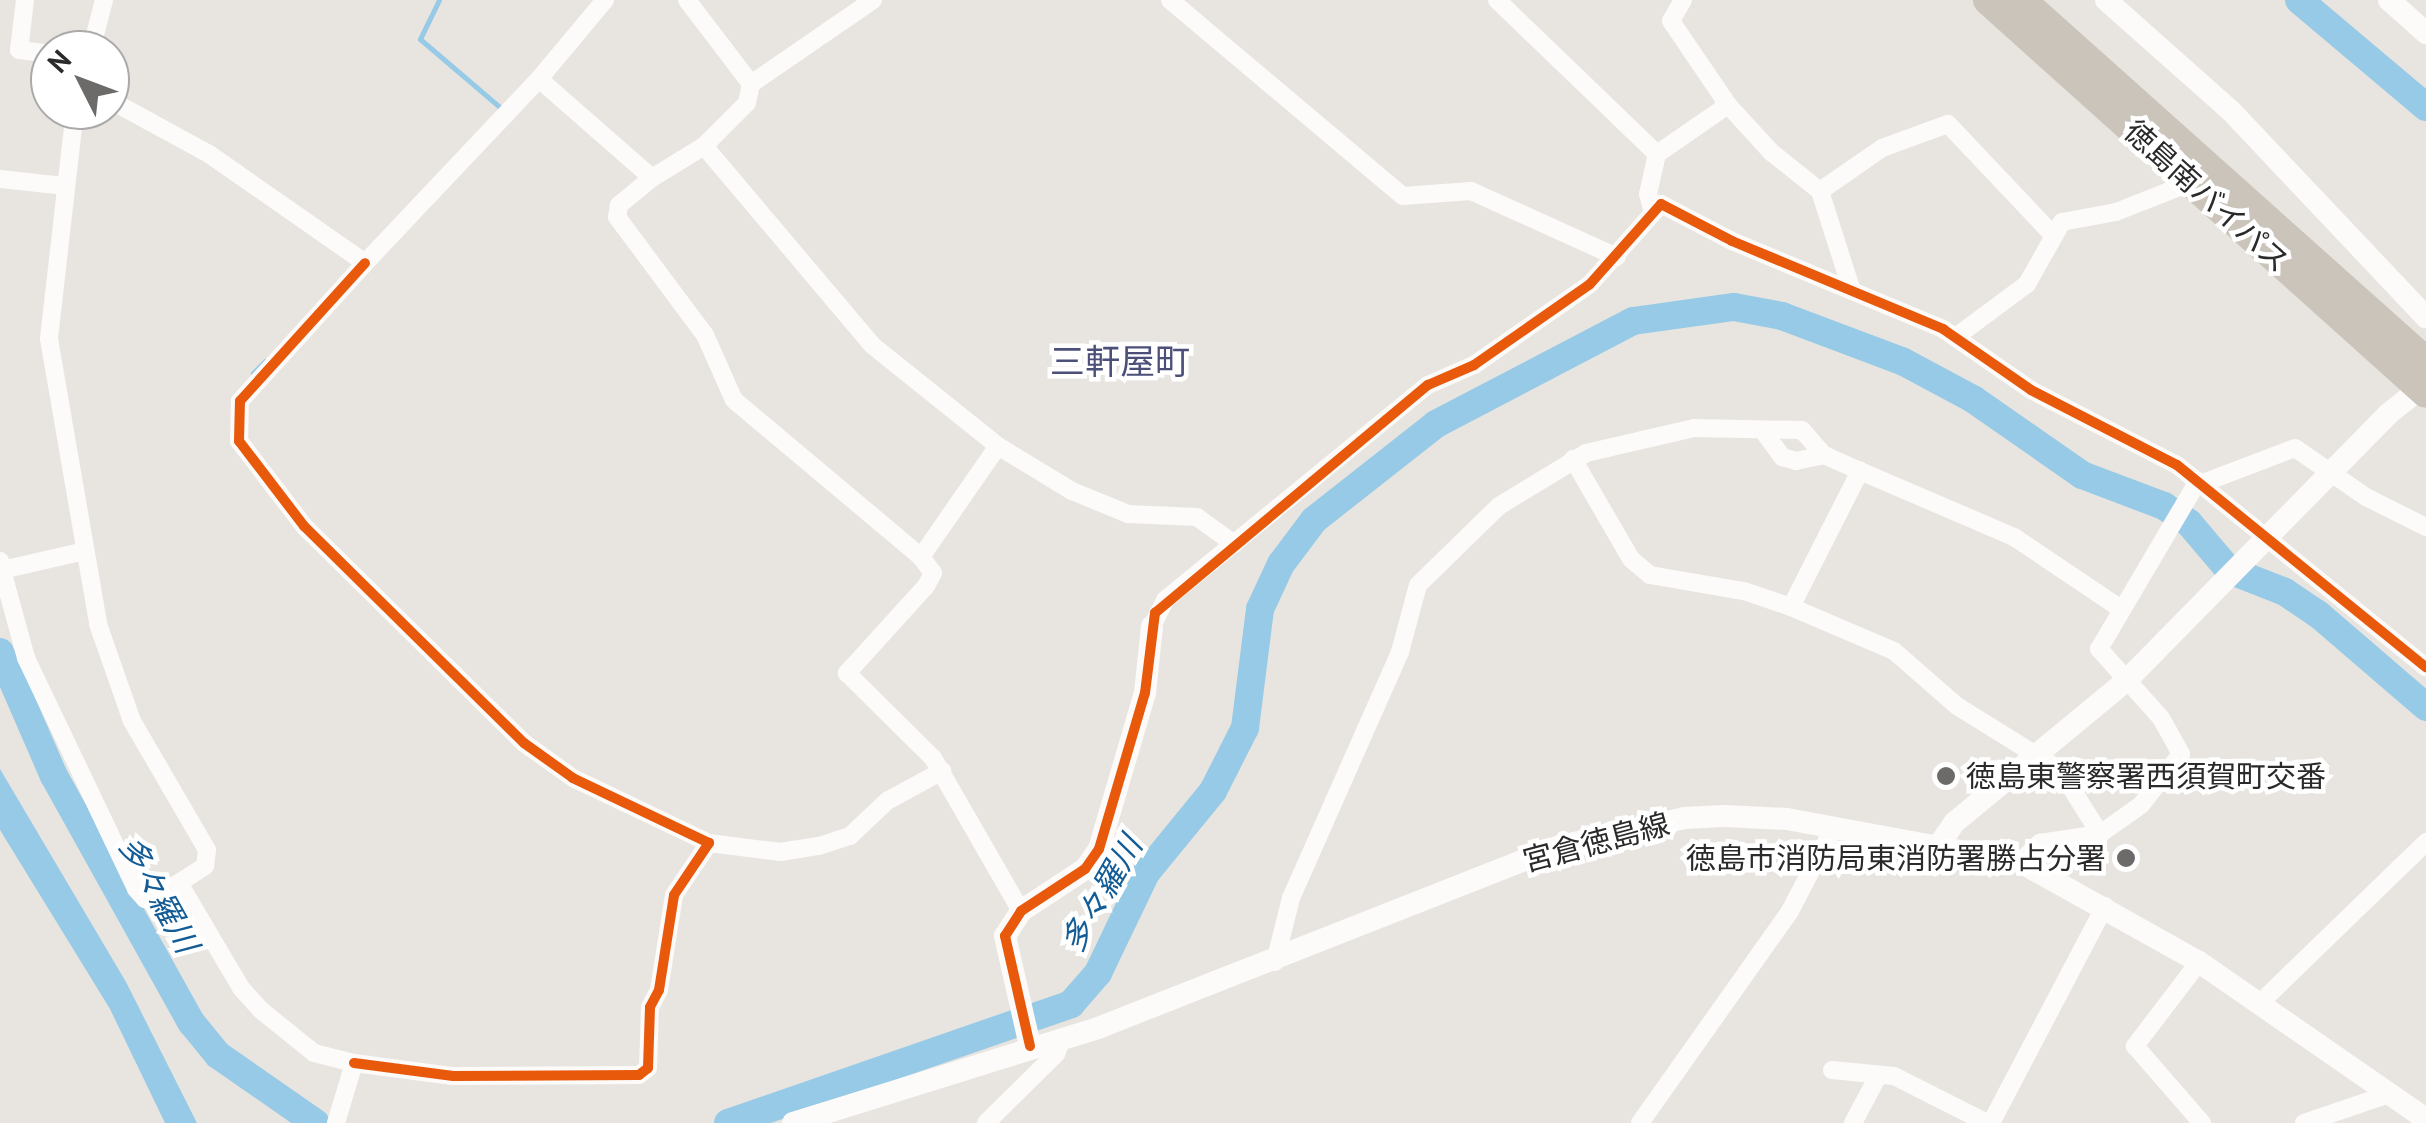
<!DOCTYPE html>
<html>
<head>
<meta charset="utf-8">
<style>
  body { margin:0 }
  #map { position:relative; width:2426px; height:1123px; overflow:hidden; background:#e8e5e0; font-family:"PT Sans","Noto Sans JP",sans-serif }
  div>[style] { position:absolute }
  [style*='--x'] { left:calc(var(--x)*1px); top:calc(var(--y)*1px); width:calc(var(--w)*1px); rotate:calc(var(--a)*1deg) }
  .water>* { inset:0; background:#97cae6 }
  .stream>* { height:5px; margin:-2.5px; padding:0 2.5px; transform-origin:2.5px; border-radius:2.5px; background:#97cae6 }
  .river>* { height:28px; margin:-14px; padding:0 14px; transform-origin:14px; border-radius:14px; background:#97cae6 }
  .street>* { height:18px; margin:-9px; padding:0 9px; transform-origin:9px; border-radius:9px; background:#fcfbfa }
  .secondary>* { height:22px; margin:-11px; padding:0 11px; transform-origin:11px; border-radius:11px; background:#fcfbfa }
  .highway>* { height:30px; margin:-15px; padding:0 15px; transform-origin:15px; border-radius:15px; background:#cbc4ba }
  .cycleway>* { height:10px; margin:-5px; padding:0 5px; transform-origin:5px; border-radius:5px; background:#e8590c }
  .dots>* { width:28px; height:28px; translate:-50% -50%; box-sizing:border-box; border:5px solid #fff; border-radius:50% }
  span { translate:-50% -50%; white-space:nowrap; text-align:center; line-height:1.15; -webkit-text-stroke:9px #fff; paint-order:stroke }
  .street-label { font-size:30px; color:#2a2a2a }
  .poi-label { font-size:30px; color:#2a2a2a }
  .left { translate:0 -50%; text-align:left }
  .right { translate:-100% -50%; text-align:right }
  .water-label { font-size:32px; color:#135c95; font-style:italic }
  .quarter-label { font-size:35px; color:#4c5079 }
  .north { position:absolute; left:30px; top:30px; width:100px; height:100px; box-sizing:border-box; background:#fff; border:2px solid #aaa; border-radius:50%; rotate:312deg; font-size:28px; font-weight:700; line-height:40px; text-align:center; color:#2a2a2a }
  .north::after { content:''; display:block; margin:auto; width:35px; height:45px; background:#6c6b6a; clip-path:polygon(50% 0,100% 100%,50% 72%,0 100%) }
</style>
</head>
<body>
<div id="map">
  <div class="water">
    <div style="clip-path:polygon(0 769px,126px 982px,197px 1123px,165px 1123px,110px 1009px,0 830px)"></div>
  </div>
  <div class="stream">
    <div style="--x:439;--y:0;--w:43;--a:116"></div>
    <div style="--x:420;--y:39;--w:108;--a:40.5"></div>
    <div style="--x:253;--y:373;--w:17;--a:-45"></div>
  </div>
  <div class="river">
    <div style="--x:2299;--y:0;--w:166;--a:40.1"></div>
    <div style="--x:0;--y:652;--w:135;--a:66.5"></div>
    <div style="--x:54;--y:776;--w:282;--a:60.9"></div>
    <div style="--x:191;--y:1022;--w:43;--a:50.7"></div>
    <div style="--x:218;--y:1055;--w:119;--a:34.8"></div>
    <div style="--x:728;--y:1123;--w:363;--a:-19.1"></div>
    <div style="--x:1071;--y:1004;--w:41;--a:-48.9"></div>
    <div style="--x:1098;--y:973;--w:111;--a:-64.4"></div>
    <div style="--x:1146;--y:873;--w:106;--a:-50.7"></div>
    <div style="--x:1213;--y:791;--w:71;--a:-63.1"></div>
    <div style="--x:1245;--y:728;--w:120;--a:-82.8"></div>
    <div style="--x:1260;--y:609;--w:50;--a:-65"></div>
    <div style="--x:1281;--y:564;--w:55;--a:-53.1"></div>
    <div style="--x:1314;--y:520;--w:155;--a:-38.2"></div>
    <div style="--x:1436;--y:424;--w:222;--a:-27.6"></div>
    <div style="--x:1633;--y:321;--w:102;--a:-7.9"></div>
    <div style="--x:1734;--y:307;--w:49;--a:10.6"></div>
    <div style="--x:1782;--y:316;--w:128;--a:20.6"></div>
    <div style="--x:1902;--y:361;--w:81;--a:28.2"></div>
    <div style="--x:1973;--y:399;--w:133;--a:34.9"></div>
    <div style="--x:2082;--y:475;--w:88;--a:20.7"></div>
    <div style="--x:2164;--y:506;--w:30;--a:34"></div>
    <div style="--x:2189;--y:523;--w:62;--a:49.6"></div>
    <div style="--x:2229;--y:570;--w:60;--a:21.4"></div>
    <div style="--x:2285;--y:592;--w:40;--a:34"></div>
    <div style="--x:2318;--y:614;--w:143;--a:40.7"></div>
  </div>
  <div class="street">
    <div style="--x:25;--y:0;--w:50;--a:96.8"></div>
    <div style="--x:19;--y:50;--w:31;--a:7"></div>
    <div style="--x:605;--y:0;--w:103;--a:129.9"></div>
    <div style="--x:539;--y:79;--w:150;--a:41.2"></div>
    <div style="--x:652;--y:178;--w:61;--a:-31.6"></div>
    <div style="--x:687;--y:0;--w:106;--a:52.7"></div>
    <div style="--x:751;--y:84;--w:148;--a:-34.5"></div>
    <div style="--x:1170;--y:0;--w:304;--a:40.1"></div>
    <div style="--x:1403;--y:196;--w:68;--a:-4.2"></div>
    <div style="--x:1471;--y:191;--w:160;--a:24.3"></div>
    <div style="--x:1497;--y:0;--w:222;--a:43.9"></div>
    <div style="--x:1657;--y:154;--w:41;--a:102.7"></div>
    <div style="--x:1648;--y:194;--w:16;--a:75"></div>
    <div style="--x:1683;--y:0;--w:24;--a:120"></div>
    <div style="--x:1671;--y:21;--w:102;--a:55.8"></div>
    <div style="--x:1728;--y:105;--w:64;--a:47.5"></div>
    <div style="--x:1771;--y:152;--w:63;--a:38.5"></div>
    <div style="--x:1820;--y:191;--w:105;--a:72.3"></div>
    <div style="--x:91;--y:50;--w:52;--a:-75.4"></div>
    <div style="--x:751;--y:84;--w:19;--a:102"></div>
    <div style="--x:747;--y:103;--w:61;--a:135"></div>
    <div style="--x:704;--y:146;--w:260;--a:49.8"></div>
    <div style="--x:872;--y:345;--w:161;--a:38.7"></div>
    <div style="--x:998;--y:446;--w:87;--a:31.3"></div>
    <div style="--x:1072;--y:491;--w:61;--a:22.3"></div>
    <div style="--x:1128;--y:514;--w:69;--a:2.5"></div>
    <div style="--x:1197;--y:517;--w:46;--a:36.1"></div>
    <div style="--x:110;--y:100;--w:113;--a:28.6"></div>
    <div style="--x:209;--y:154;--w:190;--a:34.9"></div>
    <div style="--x:365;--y:263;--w:253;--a:-46.6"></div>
    <div style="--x:75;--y:110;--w:230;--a:96.5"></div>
    <div style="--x:49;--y:339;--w:289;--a:80.2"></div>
    <div style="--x:98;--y:624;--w:103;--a:70.7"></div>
    <div style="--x:132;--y:721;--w:149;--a:59.8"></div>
    <div style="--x:207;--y:850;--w:16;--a:97"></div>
    <div style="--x:205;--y:866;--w:31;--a:147"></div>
    <div style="--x:179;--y:883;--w:122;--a:59.4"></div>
    <div style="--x:241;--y:988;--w:31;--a:48"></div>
    <div style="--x:262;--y:1011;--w:67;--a:38.9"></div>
    <div style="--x:314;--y:1053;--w:41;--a:14"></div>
    <div style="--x:354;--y:1063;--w:63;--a:106.7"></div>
    <div style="--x:1657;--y:154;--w:86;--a:-34.6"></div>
    <div style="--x:652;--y:178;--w:43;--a:140.7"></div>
    <div style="--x:619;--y:205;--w:12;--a:99"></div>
    <div style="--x:617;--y:217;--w:147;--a:53.3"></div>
    <div style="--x:705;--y:335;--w:71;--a:66"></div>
    <div style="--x:734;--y:400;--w:244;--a:40"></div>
    <div style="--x:921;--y:557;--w:135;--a:-55.3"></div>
    <div style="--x:0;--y:179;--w:64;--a:6.2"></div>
    <div style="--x:1820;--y:191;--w:75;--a:-34.7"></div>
    <div style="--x:1882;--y:148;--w:70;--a:-20"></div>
    <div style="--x:1948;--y:124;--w:153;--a:46.6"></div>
    <div style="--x:1957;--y:336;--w:87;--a:-36.6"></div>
    <div style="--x:2027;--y:284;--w:71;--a:-60.6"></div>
    <div style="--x:2062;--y:222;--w:55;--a:-10.5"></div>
    <div style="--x:2116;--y:212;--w:82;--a:-21.5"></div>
    <div style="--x:1764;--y:432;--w:31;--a:54"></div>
    <div style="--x:1782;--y:457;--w:15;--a:16"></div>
    <div style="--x:1796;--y:461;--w:29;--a:-12"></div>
    <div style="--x:1824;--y:455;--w:39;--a:24"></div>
    <div style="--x:1573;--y:459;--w:116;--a:59.9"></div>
    <div style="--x:1631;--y:559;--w:25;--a:40"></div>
    <div style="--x:1650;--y:575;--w:95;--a:9.7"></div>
    <div style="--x:1744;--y:591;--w:50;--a:18.8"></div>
    <div style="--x:2203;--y:483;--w:98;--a:-20.8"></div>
    <div style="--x:2295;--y:448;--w:86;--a:34.6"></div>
    <div style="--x:2366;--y:497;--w:67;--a:26.6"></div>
    <div style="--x:921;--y:557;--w:20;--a:53"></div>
    <div style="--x:933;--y:573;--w:15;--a:118"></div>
    <div style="--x:926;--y:586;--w:118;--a:132.2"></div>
    <div style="--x:847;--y:673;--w:121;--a:44.7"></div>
    <div style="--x:933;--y:758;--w:177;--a:60.1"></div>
    <div style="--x:0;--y:561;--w:9;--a:77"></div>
    <div style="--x:2;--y:570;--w:85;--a:-12.9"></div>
    <div style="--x:2;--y:570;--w:91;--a:74.7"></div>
    <div style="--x:26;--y:658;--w:256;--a:64.5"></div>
    <div style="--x:136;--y:889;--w:13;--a:48"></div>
    <div style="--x:145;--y:899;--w:38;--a:-25"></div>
    <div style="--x:1152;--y:626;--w:29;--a:-63"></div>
    <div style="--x:1165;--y:600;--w:340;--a:-39.3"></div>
    <div style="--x:1428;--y:385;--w:50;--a:-23.5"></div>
    <div style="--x:1474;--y:365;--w:141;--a:-34.9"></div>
    <div style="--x:1590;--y:284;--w:107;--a:-48.4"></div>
    <div style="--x:1661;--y:204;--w:80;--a:27.5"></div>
    <div style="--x:1732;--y:241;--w:229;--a:22.6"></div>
    <div style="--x:1943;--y:329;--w:107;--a:34.7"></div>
    <div style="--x:2031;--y:390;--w:164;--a:27.2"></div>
    <div style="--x:2177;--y:465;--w:321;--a:39.1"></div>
    <div style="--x:2100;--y:834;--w:50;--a:-35.3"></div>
    <div style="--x:2141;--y:805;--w:65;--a:-51.9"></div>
    <div style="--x:2181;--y:754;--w:41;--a:-119.1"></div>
    <div style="--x:2161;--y:718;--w:93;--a:-131.9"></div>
    <div style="--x:2099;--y:649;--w:195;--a:-59.5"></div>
    <div style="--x:709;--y:843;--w:72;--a:7.2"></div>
    <div style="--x:780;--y:852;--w:39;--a:-9"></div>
    <div style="--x:819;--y:846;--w:33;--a:-18"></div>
    <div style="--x:850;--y:836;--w:51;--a:-43.4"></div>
    <div style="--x:887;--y:801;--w:63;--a:-28.6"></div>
    <div style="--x:2020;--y:862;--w:28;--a:-44"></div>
    <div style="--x:2040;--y:843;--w:61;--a:-8.5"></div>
    <div style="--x:2100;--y:834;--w:75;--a:-122"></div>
    <div style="--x:2060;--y:770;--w:121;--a:-148.1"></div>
    <div style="--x:1957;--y:706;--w:84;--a:-138.9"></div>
    <div style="--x:1894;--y:651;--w:112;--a:-156.9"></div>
    <div style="--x:1791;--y:607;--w:153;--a:-63.1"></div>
    <div style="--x:1860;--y:471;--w:168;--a:23.2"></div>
    <div style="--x:2014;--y:537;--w:129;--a:33.9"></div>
    <div style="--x:1275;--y:962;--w:66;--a:-76"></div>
    <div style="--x:1291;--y:898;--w:269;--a:-66.1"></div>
    <div style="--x:1400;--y:652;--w:69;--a:-75"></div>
    <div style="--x:1418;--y:585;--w:113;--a:-44.3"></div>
    <div style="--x:1499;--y:506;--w:102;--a:-31.3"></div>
    <div style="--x:1586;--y:453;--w:111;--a:-13"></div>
    <div style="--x:1694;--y:428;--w:108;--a:1.1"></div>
    <div style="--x:1802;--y:430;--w:33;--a:49"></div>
    <div style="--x:2199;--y:962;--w:106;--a:127.3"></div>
    <div style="--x:2135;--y:1046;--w:102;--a:49"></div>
    <div style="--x:2259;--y:1004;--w:233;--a:-44.1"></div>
    <div style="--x:354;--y:1063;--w:100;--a:7.5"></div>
    <div style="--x:453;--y:1076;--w:186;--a:-0.3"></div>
    <div style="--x:639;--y:1075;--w:11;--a:-38"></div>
    <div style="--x:648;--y:1068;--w:61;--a:-88.1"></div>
    <div style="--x:650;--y:1007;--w:19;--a:-62"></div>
    <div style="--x:659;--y:990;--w:96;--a:-81"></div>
    <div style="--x:674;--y:895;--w:63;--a:-56.1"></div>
    <div style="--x:709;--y:843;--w:151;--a:-154.5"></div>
    <div style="--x:573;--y:778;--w:60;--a:-144.5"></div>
    <div style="--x:524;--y:743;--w:309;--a:-135.4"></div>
    <div style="--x:304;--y:526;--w:107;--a:-127.4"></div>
    <div style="--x:239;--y:441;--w:40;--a:-88.6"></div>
    <div style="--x:240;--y:401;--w:186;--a:-47.8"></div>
    <div style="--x:1832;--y:1070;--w:62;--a:5.5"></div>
    <div style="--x:1894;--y:1076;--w:104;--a:26.8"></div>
    <div style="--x:986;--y:1123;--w:98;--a:-44.6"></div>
    <div style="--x:1056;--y:1054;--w:16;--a:-68"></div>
    <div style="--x:1640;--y:1123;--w:260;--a:-54.7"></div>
    <div style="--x:1790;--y:911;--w:95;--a:-62.4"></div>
    <div style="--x:1853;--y:1123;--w:55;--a:-62"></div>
    <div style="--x:1991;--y:1123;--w:245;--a:-62.3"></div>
    <div style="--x:2304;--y:1123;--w:93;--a:-18.8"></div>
  </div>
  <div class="secondary">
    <div style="--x:2106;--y:0;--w:167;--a:41.6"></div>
    <div style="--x:2231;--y:111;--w:284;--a:46.6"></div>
    <div style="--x:2389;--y:0;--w:50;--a:41.7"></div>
    <div style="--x:1938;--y:846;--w:29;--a:-55"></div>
    <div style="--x:1955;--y:822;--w:220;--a:-39.5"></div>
    <div style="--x:2125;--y:682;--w:374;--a:-45.5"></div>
    <div style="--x:2387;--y:415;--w:50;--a:-38.5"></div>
    <div style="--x:1030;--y:1046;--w:113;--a:-102.8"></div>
    <div style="--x:1005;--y:936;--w:30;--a:-57"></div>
    <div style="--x:1021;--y:911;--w:77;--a:-33.3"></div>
    <div style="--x:1085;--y:869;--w:24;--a:-55"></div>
    <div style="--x:1099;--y:849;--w:163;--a:-73.6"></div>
    <div style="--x:1145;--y:693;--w:67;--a:-84"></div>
    <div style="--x:793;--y:1123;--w:319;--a:-17.3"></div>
    <div style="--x:1098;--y:1028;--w:497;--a:-21.5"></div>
    <div style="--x:1561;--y:846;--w:127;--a:-12.7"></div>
    <div style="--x:1685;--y:818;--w:39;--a:-3"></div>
    <div style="--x:1724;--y:816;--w:63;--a:2.7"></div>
    <div style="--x:1787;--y:819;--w:237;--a:10.5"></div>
    <div style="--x:2020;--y:862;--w:205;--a:29.2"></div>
    <div style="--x:2199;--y:962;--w:276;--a:34.7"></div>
  </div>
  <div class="highway">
    <div style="--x:1988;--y:0;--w:588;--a:41.9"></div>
    <div style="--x:2021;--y:0;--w:543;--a:41.79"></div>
  </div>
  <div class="cycleway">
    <div style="--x:1030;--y:1046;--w:113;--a:-102.8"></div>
    <div style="--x:1005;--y:936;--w:30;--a:-57"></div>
    <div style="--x:1021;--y:911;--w:77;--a:-33.3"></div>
    <div style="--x:1085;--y:869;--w:24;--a:-55"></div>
    <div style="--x:1099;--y:849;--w:163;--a:-73.6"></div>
    <div style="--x:1145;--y:693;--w:81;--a:-82.9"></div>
    <div style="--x:1155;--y:613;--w:356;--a:-39.9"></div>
    <div style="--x:1428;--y:385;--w:50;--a:-23.5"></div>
    <div style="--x:1474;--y:365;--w:141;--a:-34.9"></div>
    <div style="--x:1590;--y:284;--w:107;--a:-48.4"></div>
    <div style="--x:1661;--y:204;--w:80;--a:27.5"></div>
    <div style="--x:1732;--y:241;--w:229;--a:22.6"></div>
    <div style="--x:1943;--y:329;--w:107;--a:34.7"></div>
    <div style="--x:2031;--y:390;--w:164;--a:27.2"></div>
    <div style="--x:2177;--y:465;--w:321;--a:39.1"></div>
    <div style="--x:354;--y:1063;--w:100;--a:7.5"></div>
    <div style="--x:453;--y:1076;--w:186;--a:-0.3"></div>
    <div style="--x:639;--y:1075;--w:11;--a:-38"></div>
    <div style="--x:648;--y:1068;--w:61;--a:-88.1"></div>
    <div style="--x:650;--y:1007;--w:19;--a:-62"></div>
    <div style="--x:659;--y:990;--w:96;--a:-81"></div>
    <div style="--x:674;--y:895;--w:63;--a:-56.1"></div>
    <div style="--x:709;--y:843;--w:151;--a:-154.5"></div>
    <div style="--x:573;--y:778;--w:60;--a:-144.5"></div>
    <div style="--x:524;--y:743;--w:309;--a:-135.4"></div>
    <div style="--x:304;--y:526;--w:107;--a:-127.4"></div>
    <div style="--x:239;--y:441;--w:40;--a:-88.6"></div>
    <div style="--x:240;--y:401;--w:186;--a:-47.8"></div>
  </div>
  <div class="dots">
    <div style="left:1946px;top:776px;background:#6c6b6a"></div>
    <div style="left:2126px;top:858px;background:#6c6b6a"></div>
  </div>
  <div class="street-label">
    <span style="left:2207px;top:196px;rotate:42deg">徳島南バイパス</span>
    <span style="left:1596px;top:842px;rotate:-15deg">宮倉徳島線</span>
  </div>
  <div class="poi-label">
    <span class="left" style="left:1966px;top:776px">徳島東警察署西須賀町交番</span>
    <span class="right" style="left:2106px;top:858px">徳島市消防局東消防署勝占分署</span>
  </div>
  <div class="water-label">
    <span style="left:159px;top:894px;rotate:61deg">多々羅川</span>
    <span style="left:1101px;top:894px;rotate:-60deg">多々羅川</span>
  </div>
  <div class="quarter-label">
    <span style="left:1120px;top:361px">三軒屋町</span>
  </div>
  <div class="north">N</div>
</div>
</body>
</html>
